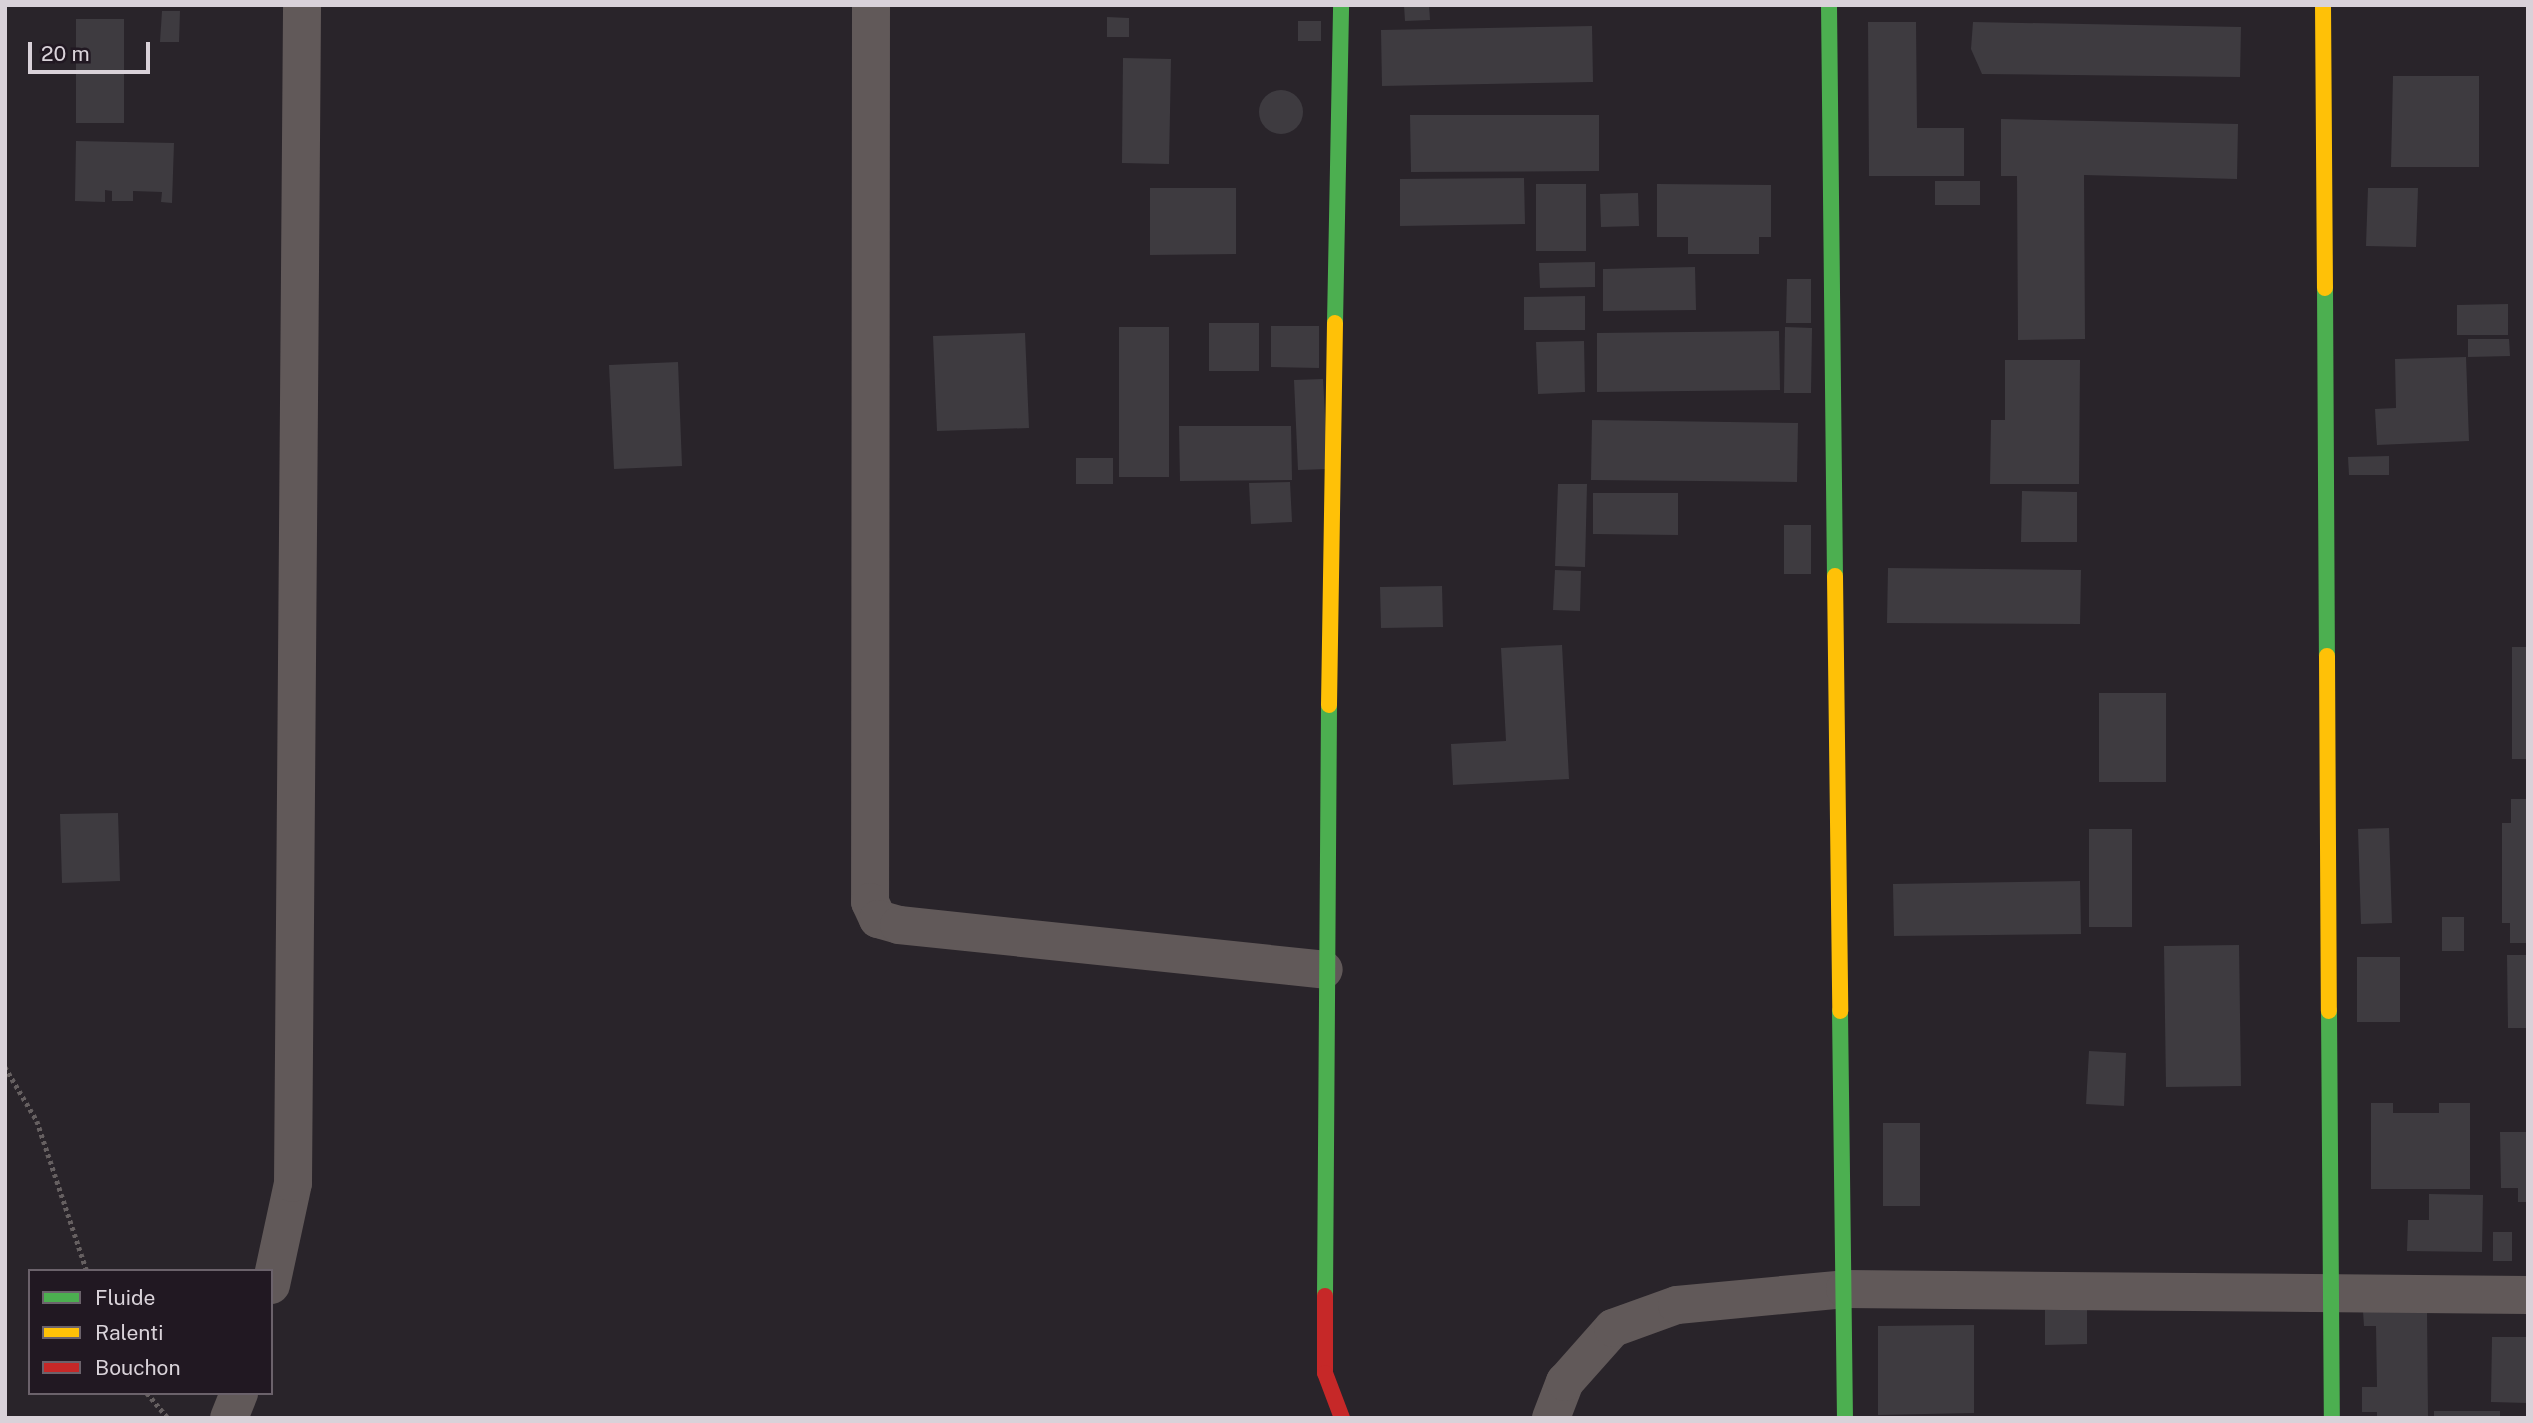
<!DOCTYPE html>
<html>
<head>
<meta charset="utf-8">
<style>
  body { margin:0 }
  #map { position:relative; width:2533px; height:1423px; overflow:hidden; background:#29242a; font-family:"Public Sans",sans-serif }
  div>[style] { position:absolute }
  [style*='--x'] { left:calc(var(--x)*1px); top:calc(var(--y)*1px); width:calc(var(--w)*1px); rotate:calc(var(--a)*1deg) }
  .building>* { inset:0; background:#3e3b40 }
  .round { border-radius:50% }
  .path>* { height:4.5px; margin-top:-2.25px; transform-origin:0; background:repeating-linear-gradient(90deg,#666061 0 3.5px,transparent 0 7px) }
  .street>* { height:38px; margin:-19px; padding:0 19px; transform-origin:19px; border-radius:19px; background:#615959 }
  .fast>* { height:16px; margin:-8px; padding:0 8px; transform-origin:8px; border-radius:8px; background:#4caf50 }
  .slow>* { height:16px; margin:-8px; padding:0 8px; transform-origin:8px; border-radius:8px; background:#ffc107 }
  .jam>* { height:16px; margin:-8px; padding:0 8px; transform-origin:8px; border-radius:8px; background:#c62828 }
  span { translate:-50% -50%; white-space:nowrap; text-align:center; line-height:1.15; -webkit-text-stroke:5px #211822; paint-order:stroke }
  .frame { position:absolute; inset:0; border:7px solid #d9d2d9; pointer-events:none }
  .legend { position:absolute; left:28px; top:1269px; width:245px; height:126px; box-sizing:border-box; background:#211822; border:2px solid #6b626b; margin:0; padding:9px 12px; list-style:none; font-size:21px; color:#d9d2d9 }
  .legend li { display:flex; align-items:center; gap:14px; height:35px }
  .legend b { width:35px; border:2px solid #6b626b }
  .scale { position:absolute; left:28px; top:42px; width:122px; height:32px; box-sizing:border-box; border:4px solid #d9d2d9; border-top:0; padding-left:9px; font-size:21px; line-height:24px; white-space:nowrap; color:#d9d2d9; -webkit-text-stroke:5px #211822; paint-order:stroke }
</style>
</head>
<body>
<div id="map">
  <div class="building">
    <div style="clip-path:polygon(1404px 5px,1429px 5px,1430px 20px,1405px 21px)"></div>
    <div style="clip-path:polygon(162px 11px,180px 11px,179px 42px,160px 42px)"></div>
    <div style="clip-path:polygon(1107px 17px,1129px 18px,1129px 37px,1107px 37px)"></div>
    <div style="clip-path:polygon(76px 19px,124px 19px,124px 123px,76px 123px)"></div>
    <div style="clip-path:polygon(1298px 21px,1321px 21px,1321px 41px,1298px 41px)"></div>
    <div style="clip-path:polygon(1868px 22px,1916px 22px,1917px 128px,1964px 128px,1964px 176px,1869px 176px)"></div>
    <div style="clip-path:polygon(1973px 22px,2241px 27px,2240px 77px,1982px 74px,1971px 49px)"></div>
    <div style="clip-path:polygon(1592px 26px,1593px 82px,1382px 86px,1381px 30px)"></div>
    <div style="clip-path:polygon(1123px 58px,1171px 59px,1169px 164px,1122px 163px)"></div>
    <div style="clip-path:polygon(2393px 76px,2479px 76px,2479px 167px,2391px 167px)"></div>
    <div class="round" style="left:1259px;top:90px;width:44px;height:44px"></div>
    <div style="clip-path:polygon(1410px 115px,1599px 115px,1599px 171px,1411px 172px)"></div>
    <div style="clip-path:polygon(2001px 119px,2238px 124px,2237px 179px,2084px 175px,2085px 339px,2018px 340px,2017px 176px,2001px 176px)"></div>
    <div style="clip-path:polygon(76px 141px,174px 143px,172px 203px,161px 202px,162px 192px,133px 191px,133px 201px,112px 201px,112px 191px,105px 190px,105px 202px,75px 201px)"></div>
    <div style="clip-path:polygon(1524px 178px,1525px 224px,1400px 226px,1400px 179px)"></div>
    <div style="clip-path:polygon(1935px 181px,1980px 181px,1980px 205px,1935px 205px)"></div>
    <div style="clip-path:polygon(1536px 184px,1586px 184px,1586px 251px,1536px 251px)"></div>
    <div style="clip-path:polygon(1657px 184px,1771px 185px,1771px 237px,1759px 237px,1759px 254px,1688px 254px,1688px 237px,1657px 237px)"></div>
    <div style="clip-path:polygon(1150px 188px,1236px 188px,1236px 254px,1150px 255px)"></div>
    <div style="clip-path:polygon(2368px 188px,2418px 188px,2416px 247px,2366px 246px)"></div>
    <div style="clip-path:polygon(1638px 193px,1639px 226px,1601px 227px,1600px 194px)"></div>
    <div style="clip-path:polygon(1595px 262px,1595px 287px,1540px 288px,1539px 263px)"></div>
    <div style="clip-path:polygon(1695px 267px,1696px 310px,1603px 311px,1603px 269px)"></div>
    <div style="clip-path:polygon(1787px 279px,1811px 279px,1811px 323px,1786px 323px)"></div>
    <div style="clip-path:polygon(1585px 296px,1585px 330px,1524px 330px,1524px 297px)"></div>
    <div style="clip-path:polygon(2508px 304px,2508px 335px,2457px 335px,2457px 305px)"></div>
    <div style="clip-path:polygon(1209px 323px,1259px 323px,1259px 371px,1209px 371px)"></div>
    <div style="clip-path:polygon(1271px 326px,1319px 326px,1319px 368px,1271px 367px)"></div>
    <div style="clip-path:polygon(1119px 327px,1169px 327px,1169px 477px,1119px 477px)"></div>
    <div style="clip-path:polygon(1785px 327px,1812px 328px,1811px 393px,1784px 393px)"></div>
    <div style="clip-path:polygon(1779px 331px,1780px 390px,1597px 392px,1597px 333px)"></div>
    <div style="clip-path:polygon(1025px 333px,1029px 428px,937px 431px,933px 336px)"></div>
    <div style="clip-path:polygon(2468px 339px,2509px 339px,2510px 356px,2468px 357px)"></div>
    <div style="clip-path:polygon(1584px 341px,1585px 392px,1538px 394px,1536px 342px)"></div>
    <div style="clip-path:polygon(2466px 357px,2469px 441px,2377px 445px,2375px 409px,2396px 408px,2395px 359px)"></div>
    <div style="clip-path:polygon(2005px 360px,2080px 360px,2079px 484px,1990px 484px,1991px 420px,2005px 420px)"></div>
    <div style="clip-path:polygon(678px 362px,682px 466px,614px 469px,609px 365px)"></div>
    <div style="clip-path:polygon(1323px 379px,1328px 469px,1298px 470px,1294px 380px)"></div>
    <div style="clip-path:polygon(1592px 420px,1798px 423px,1797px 482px,1591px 480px)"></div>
    <div style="clip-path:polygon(1179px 426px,1291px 426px,1292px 480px,1180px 481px)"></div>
    <div style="clip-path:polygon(2389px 456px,2389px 475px,2349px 475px,2348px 457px)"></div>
    <div style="clip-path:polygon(1076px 458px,1113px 458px,1113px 484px,1076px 484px)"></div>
    <div style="clip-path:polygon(1290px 482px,1292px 522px,1251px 524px,1249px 483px)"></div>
    <div style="clip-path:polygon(1558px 484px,1587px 484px,1585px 567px,1555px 566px)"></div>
    <div style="clip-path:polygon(2022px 491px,2077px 492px,2077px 542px,2021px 542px)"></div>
    <div style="clip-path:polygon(1593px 493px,1678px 493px,1678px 535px,1593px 534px)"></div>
    <div style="clip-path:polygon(1784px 525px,1811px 525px,1811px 574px,1784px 574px)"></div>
    <div style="clip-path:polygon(1888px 568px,2081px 570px,2080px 624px,1887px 623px)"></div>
    <div style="clip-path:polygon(1555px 570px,1581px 571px,1580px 611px,1553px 610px)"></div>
    <div style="clip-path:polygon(1442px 586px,1443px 627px,1381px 628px,1380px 587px)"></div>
    <div style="clip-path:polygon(1562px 645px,1569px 779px,1453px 785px,1451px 744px,1506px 741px,1501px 648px)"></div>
    <div style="clip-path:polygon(2512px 647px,2528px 647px,2528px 759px,2512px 759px)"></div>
    <div style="clip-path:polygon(2099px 693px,2166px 693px,2166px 782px,2099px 782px)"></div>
    <div style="clip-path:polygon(2511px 799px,2528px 799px,2528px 943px,2510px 943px,2510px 923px,2502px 923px,2502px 823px,2511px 823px)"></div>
    <div style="clip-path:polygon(118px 813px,120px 881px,62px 883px,60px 814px)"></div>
    <div style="clip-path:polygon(2389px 828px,2392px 923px,2361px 924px,2358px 829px)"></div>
    <div style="clip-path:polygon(2089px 829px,2132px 829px,2132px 927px,2089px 927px)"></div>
    <div style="clip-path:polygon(2080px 881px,2081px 934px,1894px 936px,1893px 884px)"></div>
    <div style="clip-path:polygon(2442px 917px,2464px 917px,2464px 951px,2442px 951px)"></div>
    <div style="clip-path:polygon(2239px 945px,2241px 1086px,2166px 1087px,2164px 946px)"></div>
    <div style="clip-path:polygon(2507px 955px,2528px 955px,2528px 1028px,2508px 1028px)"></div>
    <div style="clip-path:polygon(2357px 957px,2400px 957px,2400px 1022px,2357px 1022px)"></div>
    <div style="clip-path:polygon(2089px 1051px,2126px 1053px,2124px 1106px,2086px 1104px)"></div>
    <div style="clip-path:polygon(2371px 1103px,2393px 1103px,2393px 1113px,2439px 1113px,2439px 1103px,2470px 1103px,2470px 1189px,2371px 1189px)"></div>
    <div style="clip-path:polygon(1883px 1123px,1920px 1123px,1920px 1206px,1883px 1206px)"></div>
    <div style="clip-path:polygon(2500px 1132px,2528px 1132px,2528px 1202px,2518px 1202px,2518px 1188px,2501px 1188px)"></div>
    <div style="clip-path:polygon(2429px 1194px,2483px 1195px,2482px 1252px,2407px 1251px,2408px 1220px,2429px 1220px)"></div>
    <div style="clip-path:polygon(2493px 1232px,2512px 1232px,2512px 1261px,2493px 1261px)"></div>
    <div style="clip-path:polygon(2087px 1309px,2087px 1344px,2045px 1345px,2045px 1310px)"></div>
    <div style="clip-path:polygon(2363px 1311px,2427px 1311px,2428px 1418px,2377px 1418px,2377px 1412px,2362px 1412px,2362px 1387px,2377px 1387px,2376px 1326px,2364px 1326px)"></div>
    <div style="clip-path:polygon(1974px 1325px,1974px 1413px,1878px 1415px,1878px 1326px)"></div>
    <div style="clip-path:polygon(2492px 1337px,2528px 1337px,2528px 1403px,2491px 1402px)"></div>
    <div style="clip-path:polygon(2434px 1411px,2500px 1411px,2500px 1418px,2434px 1418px)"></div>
  </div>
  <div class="path">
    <div style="--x:5;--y:1067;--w:63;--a:59.3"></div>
    <div style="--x:37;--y:1121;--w:158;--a:71.6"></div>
    <div style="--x:147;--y:1393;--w:33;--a:50"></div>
  </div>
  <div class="street">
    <div style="--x:871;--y:5;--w:897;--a:90.06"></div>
    <div style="--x:870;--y:902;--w:19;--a:65"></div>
    <div style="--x:878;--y:919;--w:22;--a:16"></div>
    <div style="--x:899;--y:925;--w:427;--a:6"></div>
    <div style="--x:271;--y:1285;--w:104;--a:-77.8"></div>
    <div style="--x:293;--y:1183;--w:1178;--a:-89.56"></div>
    <div style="--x:229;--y:1418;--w:27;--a:-68"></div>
    <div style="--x:1551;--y:1418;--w:39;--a:-69"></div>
    <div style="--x:1565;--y:1382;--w:72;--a:-48.4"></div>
    <div style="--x:1613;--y:1328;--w:68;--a:-19.8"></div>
    <div style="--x:1677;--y:1305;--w:169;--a:-5.4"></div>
    <div style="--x:1845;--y:1289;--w:683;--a:0.5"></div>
  </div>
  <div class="fast">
    <div style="--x:1829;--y:5;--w:571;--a:89.4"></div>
    <div style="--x:2325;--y:288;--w:368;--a:89.7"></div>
    <div style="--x:1335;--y:323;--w:318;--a:-88.9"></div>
    <div style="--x:1840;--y:1011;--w:407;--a:89.3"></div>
    <div style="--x:2329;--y:1011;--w:407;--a:89.6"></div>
    <div style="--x:1325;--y:1296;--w:591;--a:-89.61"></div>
  </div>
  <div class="slow">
    <div style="--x:2323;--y:5;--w:283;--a:89.6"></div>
    <div style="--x:1835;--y:576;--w:435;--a:89.3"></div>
    <div style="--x:2327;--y:656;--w:355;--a:89.7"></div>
    <div style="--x:1329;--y:705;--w:382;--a:-89.1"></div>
  </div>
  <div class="jam">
    <div style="--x:1325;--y:1296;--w:77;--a:90"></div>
    <div style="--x:1325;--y:1373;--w:48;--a:69.3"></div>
  </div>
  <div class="frame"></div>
  <ul class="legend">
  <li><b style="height:9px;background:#4caf50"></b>Fluide</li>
  <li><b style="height:9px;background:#ffc107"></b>Ralenti</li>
  <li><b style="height:9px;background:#c62828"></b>Bouchon</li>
  </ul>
  <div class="scale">20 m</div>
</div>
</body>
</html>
